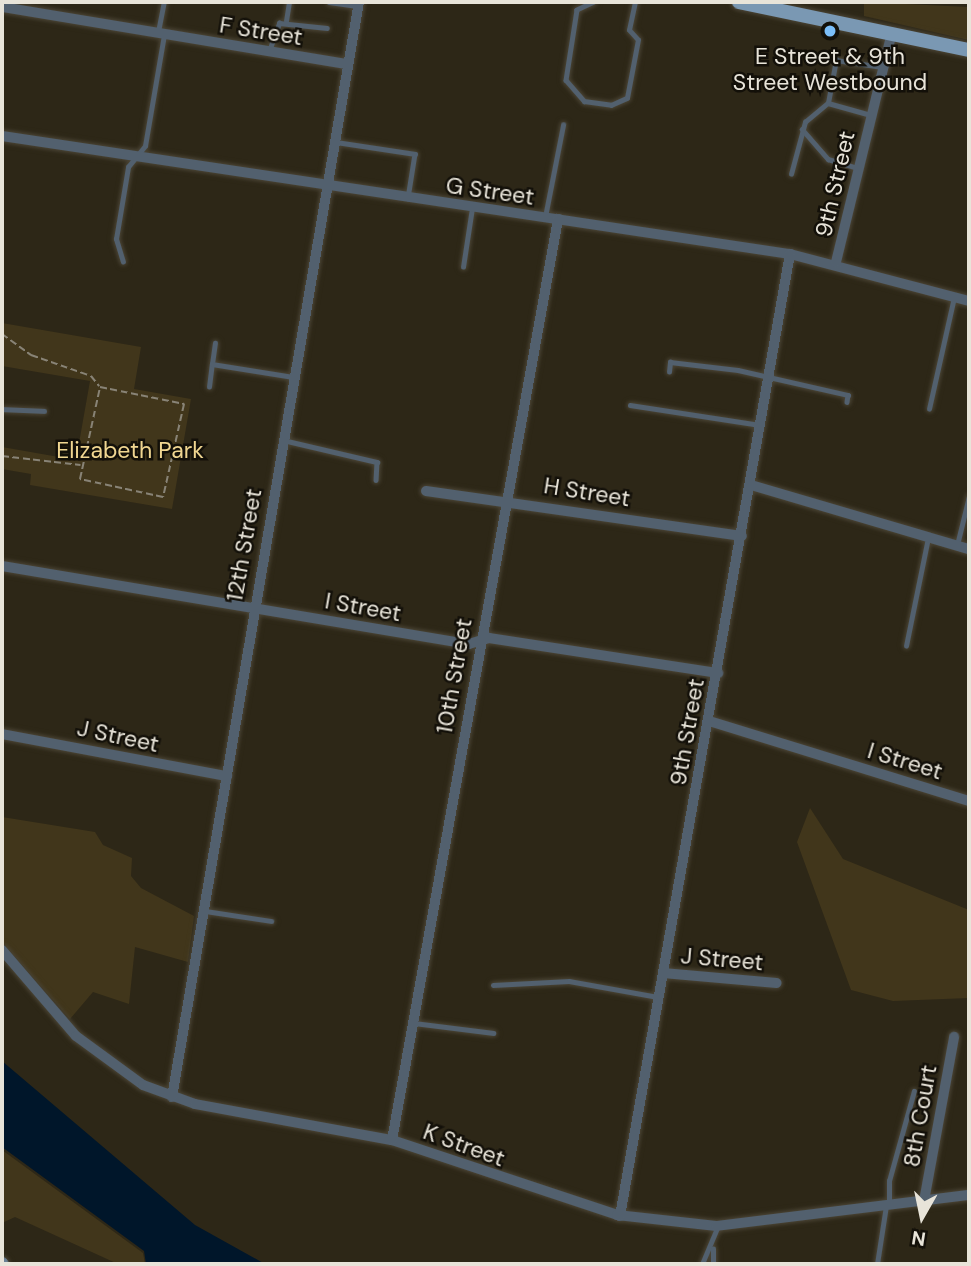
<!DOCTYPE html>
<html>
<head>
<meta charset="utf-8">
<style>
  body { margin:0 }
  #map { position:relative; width:971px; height:1266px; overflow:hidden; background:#2d2717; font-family:"DM Sans",sans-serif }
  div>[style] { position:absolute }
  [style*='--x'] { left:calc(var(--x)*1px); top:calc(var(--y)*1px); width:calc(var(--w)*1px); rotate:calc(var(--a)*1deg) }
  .green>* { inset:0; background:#41361b }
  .water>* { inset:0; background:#00162a }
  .path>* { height:2px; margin-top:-1px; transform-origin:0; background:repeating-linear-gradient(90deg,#888376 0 7px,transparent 0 10.5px) }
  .roads { filter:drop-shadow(0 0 2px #4b4536) drop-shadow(0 0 2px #4b4536) }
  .lane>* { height:4.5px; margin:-2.25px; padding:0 2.25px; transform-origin:2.25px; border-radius:2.25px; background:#52606e }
  .street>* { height:10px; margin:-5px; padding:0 5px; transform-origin:5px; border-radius:5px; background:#52606e }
  .secondary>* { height:12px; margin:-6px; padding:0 6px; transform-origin:6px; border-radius:6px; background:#698095 }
  .primary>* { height:14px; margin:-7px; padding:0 7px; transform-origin:7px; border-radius:7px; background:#7a98b3 }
  .dots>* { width:19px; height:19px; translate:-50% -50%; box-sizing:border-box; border:4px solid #131009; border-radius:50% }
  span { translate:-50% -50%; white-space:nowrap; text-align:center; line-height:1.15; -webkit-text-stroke:5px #131009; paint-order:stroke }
  .street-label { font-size:23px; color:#e8e4d9 }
  .poi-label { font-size:23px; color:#e8e4d9 }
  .park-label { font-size:23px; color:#f0d691 }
  .frame { position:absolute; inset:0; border:4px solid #e8e4d9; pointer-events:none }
  .north { position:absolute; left:887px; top:1182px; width:70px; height:70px; -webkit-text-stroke:5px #131009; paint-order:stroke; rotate:189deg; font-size:19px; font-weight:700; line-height:28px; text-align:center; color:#e8e4d9 }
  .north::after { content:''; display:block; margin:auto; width:24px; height:32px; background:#e8e4d9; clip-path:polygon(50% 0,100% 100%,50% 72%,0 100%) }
</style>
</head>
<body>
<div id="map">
  <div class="green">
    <div style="clip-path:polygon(864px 2px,969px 7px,969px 40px,864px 16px)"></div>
    <div style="clip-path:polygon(2px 323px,141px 347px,134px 389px,191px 399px,172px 509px,30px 485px,31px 474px,2px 469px,2px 447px,76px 460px,90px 381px,2px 366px)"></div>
    <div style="clip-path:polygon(810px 808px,843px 859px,969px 910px,969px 998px,893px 1001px,851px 990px,797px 842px)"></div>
    <div style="clip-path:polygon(2px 817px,95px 832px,103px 845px,132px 858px,131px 876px,141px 888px,194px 916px,188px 962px,135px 947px,129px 1004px,93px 992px,70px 1019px,2px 942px)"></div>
    <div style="clip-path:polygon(2px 1150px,143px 1253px,145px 1264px,118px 1264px,15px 1217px,2px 1223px)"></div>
  </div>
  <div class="water">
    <div style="clip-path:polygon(2px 1061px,195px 1225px,265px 1264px,146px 1264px,144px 1251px,2px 1147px)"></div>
  </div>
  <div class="path">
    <div style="--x:2;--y:334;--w:36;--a:36"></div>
    <div style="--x:31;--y:355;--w:64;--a:19.3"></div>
    <div style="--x:91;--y:376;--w:13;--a:51"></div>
    <div style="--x:100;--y:387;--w:86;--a:11.4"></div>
    <div style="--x:184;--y:404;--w:95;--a:102.7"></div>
    <div style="--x:163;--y:497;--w:85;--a:-167.8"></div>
    <div style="--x:80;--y:479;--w:94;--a:-77.7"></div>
    <div style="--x:2;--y:456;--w:79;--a:6.6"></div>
  </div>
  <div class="roads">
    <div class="lane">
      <div style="--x:329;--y:2;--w:28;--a:8"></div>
      <div style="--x:594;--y:2;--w:19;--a:155"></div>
      <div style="--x:577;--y:10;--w:71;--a:98.9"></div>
      <div style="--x:566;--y:80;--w:28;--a:49"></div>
      <div style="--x:584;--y:101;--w:27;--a:8"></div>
      <div style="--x:611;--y:105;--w:17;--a:-24"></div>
      <div style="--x:627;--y:98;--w:59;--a:-79.3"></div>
      <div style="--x:638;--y:40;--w:13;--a:-132"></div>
      <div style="--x:629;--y:30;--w:29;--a:-78"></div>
      <div style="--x:286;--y:21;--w:19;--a:-81"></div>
      <div style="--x:158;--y:32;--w:31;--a:-79"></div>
      <div style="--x:269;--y:51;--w:30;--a:-70"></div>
      <div style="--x:279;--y:23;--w:48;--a:5.9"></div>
      <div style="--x:828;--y:103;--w:45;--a:15.6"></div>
      <div style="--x:802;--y:129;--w:40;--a:49"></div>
      <div style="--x:828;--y:159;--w:31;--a:17"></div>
      <div style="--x:336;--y:142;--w:80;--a:8.6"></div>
      <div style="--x:415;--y:154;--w:45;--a:99"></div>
      <div style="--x:791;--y:174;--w:54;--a:-74.9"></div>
      <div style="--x:805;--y:122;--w:30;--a:-40"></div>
      <div style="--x:828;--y:103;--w:44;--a:-79.5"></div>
      <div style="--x:836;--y:60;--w:48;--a:8.5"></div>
      <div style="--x:545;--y:217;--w:94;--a:-78.9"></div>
      <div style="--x:123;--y:262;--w:24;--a:-107"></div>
      <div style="--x:116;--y:239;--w:73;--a:-80.5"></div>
      <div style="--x:128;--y:167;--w:27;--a:-51"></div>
      <div style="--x:145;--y:146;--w:113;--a:-80.3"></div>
      <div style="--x:463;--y:267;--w:60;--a:-81.3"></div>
      <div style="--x:212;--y:364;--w:21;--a:-82"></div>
      <div style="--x:669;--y:372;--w:10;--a:-84"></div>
      <div style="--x:670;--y:362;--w:68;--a:6.7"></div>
      <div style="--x:738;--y:370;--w:113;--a:12.8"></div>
      <div style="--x:848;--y:395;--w:7;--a:98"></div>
      <div style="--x:209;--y:387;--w:23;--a:-83"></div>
      <div style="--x:212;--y:364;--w:82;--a:9.1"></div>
      <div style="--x:630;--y:405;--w:133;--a:8.7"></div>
      <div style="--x:2;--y:409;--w:42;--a:2.7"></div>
      <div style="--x:929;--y:409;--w:115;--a:-77.4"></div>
      <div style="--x:283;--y:440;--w:97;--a:13.2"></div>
      <div style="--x:377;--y:462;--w:18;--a:93"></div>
      <div style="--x:957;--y:545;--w:50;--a:-76.2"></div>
      <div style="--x:906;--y:646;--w:110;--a:-78.5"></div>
      <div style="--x:206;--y:911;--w:66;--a:8.7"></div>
      <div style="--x:493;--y:985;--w:76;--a:-3"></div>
      <div style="--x:569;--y:981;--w:90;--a:10.2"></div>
      <div style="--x:414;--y:1023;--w:80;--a:7.2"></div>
      <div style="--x:889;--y:1204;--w:23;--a:-90"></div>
      <div style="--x:889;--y:1181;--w:93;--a:-74.5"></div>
      <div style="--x:702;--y:1264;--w:41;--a:-67.2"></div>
      <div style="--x:713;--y:1264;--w:15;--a:-90"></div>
      <div style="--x:877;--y:1264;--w:59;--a:-81.2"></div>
    </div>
    <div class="street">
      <div style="--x:2;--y:7;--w:350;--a:9.4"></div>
      <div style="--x:2;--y:136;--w:797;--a:8.52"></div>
      <div style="--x:790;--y:254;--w:185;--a:14.7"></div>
      <div style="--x:836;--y:262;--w:236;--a:-76.3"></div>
      <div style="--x:751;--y:485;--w:227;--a:16.4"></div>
      <div style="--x:426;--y:491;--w:319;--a:8.1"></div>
      <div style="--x:2;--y:566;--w:473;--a:9.5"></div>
      <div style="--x:469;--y:644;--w:21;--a:-17"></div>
      <div style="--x:489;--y:638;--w:232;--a:8.7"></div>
      <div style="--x:709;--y:721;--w:272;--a:17.1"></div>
      <div style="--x:2;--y:734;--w:229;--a:10.6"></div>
      <div style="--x:2;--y:950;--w:113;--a:49.3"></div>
      <div style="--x:76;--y:1036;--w:83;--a:36.2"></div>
      <div style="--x:143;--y:1085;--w:55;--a:20.1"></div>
      <div style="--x:195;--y:1104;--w:200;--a:10.4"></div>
      <div style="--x:392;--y:1140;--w:237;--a:18.4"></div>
      <div style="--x:617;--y:1215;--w:100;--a:6.3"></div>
      <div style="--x:716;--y:1226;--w:255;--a:-7"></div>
      <div style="--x:663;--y:973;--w:114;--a:5"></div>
      <div style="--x:172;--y:1097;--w:1111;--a:-80.31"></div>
      <div style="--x:392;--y:1140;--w:936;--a:-79.78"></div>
      <div style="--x:924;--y:1201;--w:167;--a:-79.6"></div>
      <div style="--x:620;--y:1216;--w:977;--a:-79.98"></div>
    </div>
    <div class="secondary">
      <div style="--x:2;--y:1263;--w:1;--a:45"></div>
    </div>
    <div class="primary">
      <div style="--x:739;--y:2;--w:235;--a:11.8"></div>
    </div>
  </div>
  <div class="dots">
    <div style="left:830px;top:31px;background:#7bbef8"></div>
  </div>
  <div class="street-label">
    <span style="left:261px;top:31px;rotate:9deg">F Street</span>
    <span style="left:835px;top:184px;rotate:-77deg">9th Street</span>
    <span style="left:490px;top:191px;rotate:8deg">G Street</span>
    <span style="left:587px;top:492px;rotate:9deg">H Street</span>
    <span style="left:244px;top:545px;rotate:-80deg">12th Street</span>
    <span style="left:363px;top:607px;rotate:10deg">I Street</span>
    <span style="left:454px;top:676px;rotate:-80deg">10th Street</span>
    <span style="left:687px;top:732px;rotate:-80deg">9th Street</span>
    <span style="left:118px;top:736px;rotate:12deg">J Street</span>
    <span style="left:905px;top:761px;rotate:17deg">I Street</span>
    <span style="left:722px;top:959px;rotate:5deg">J Street</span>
    <span style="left:920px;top:1116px;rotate:-80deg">8th Court</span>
    <span style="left:464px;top:1145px;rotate:20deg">K Street</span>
  </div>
  <div class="poi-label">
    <span style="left:830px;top:69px">E Street &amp; 9th<br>Street Westbound</span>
  </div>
  <div class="park-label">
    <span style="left:130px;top:450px">Elizabeth Park</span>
  </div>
  <div class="frame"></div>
  <div class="north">N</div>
</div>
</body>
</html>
